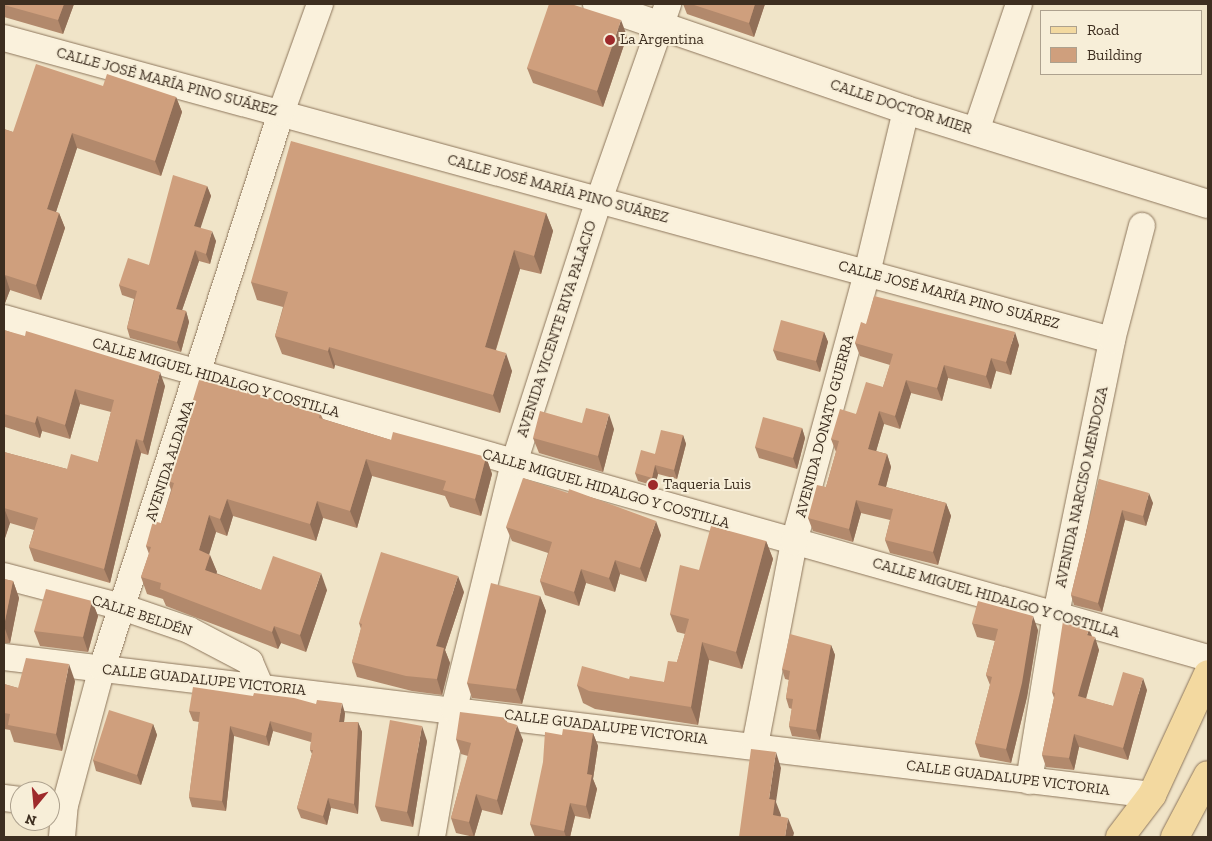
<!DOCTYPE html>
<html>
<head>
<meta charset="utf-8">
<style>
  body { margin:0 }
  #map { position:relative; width:1212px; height:841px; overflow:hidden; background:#f0e4c8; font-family:"Zilla Slab",serif }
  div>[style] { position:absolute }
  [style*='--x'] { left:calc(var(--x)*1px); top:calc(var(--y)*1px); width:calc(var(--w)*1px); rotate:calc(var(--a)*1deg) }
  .roads { filter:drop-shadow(0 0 1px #8d765c) drop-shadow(0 0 1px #8d765c) }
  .minor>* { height:26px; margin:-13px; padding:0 13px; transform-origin:13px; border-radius:13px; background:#faf1dc }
  .secondary>* { height:28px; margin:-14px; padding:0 14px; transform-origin:14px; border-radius:14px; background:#faf1dc }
  .primary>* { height:28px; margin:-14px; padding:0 14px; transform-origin:14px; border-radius:14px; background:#f3d9a0 }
  .wall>* { inset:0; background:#b2896c }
  .shaded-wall>* { inset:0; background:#916f58 }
  .building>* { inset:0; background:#cf9f7d }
  .dots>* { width:14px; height:14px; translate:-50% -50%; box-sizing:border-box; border:2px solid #f7eed8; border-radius:50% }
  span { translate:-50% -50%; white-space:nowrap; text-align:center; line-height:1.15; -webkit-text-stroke:4px #f7eed8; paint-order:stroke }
  .poi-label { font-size:15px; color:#3d2e20 }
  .left { translate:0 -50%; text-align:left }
  .street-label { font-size:15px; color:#3d2e20 }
  .frame { position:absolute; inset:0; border:5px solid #3d2e20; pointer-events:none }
  .legend { position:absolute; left:1040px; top:10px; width:162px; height:65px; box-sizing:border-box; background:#f7eed8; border:1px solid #ada18e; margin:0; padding:6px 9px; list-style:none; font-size:15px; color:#3d2e20 }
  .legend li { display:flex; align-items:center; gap:10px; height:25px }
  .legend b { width:25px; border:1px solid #ada18e }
  .north { position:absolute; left:10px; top:781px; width:50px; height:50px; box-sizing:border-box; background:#f7eed8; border:1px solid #ada18e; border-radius:50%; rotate:197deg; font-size:14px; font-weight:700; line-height:20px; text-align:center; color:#3d2e20 }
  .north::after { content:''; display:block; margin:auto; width:18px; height:22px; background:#9e2a2b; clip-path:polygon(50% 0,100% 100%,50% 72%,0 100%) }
</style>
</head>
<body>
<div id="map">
  <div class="roads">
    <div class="minor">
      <div style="--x:4;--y:38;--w:1148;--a:15.25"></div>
      <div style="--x:976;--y:131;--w:134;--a:-71.3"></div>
      <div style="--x:4;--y:318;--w:1251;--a:15.77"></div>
      <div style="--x:4;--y:576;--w:122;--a:14.7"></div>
      <div style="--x:122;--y:607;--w:71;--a:18.9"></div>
      <div style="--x:189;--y:630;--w:69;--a:27.7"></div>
      <div style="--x:250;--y:662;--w:26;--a:67"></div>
      <div style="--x:4;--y:657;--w:1156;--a:6.85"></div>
      <div style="--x:755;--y:745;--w:207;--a:-79.1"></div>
      <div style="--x:794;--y:542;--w:279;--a:-74.8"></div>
      <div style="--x:867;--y:273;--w:168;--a:-76.5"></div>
      <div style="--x:1029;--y:781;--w:169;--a:-80.8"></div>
      <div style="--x:1056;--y:614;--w:280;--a:-78.4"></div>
      <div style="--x:1112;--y:340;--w:118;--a:-75.3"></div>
      <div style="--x:4;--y:798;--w:16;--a:7"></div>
      <div style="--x:62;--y:837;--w:32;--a:-85"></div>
      <div style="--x:65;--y:805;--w:142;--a:-74.9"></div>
      <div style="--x:102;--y:668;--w:583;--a:-72.12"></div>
      <div style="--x:281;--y:113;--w:116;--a:-70.3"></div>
      <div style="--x:432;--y:837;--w:130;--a:-80.2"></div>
      <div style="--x:454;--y:709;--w:253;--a:-76.3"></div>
      <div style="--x:514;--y:463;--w:276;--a:-72.1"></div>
      <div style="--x:599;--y:200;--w:208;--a:-70.6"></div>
    </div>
    <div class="secondary">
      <div style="--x:597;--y:4;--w:327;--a:18.9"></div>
      <div style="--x:906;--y:110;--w:316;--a:17.3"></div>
    </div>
    <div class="primary">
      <div style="--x:1120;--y:837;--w:53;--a:-52.7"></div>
      <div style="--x:1152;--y:795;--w:133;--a:-65.2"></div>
      <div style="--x:1175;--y:837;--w:70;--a:-62"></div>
    </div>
  </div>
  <div class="wall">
    <div style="clip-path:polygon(4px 4px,74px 4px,63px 34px,4px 17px)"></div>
    <div style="clip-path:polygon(683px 4px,765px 4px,754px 37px,687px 14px)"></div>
    <div style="clip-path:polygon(627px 36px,603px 107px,533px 83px,527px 68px)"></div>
    <div style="clip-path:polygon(103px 86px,176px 97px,182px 112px,161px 176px,77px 148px,56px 212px,59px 213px,65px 228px,41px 300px,10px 290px,5px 303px,4px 303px,4px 129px,13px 132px)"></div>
    <div style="clip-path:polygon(207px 186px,211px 196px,200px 228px,216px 241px,210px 264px,199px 261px,182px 310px,186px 311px,189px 322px,181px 352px,130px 338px,127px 328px,134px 299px,122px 295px,119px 285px,149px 265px)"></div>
    <div style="clip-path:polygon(546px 213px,553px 231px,541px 274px,520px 269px,496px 350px,512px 371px,500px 413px,335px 365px,334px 369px,282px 354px,275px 336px,283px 307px,257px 300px,251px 282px)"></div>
    <div style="clip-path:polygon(866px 324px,1019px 345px,1011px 375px,996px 371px,991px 389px,948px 378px,942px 401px,911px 393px,900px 429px,884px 424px,876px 451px,887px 454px,891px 467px,886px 487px,946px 503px,951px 516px,938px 565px,890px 553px,885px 540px,890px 520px,861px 513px,853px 542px,813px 531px,808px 518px,826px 487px,836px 452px,831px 439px,883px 387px,890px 365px,860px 356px,855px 343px)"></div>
    <div style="clip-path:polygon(4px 330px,165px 386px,148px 455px,141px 453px,110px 583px,34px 561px,29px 547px,34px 530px,10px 523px,4px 541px,4px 452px,67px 469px,98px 462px,111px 412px,80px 404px,70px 439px,42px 431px,40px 438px,5px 427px,4px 431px)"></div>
    <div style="clip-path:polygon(824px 332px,828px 342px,820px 372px,777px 360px,773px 350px)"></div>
    <div style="clip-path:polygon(320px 413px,323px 419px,391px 440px,486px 457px,492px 474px,481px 516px,450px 507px,445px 496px,372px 476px,357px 528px,323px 518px,316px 541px,233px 516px,227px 536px,216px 532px,209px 554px,217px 572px,216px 573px,261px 590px,327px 590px,306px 652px,281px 643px,278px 649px,166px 606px,163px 599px,147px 594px,141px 577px,149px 554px,146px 546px,161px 523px,171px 490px,168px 481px)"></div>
    <div style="clip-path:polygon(802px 428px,805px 438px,797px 469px,759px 458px,755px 447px)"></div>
    <div style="clip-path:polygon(614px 429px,603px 472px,539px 453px,533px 438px)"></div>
    <div style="clip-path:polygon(683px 435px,686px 444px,677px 479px,658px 474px,655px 486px,638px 481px,635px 473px,655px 454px)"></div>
    <div style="clip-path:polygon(1099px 479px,1153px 503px,1146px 526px,1125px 520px,1102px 612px,1074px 605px,1071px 595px)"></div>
    <div style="clip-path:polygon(506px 527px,661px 535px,646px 582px,620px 574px,615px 592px,586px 583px,579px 606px,545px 595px,540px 581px,548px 553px,512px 541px)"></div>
    <div style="clip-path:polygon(766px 541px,773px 559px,742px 669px,709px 660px,698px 725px,595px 709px,583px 703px,577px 685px,629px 679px,664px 682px,677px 662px,685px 634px,677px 632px,670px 614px,699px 570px)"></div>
    <div style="clip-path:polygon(4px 579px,13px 581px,19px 598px,10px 643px,4px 643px)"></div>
    <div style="clip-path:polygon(464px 592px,445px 650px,450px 663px,442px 695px,412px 691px,357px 677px,352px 662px,361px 629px,359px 623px)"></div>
    <div style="clip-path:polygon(540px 596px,546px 611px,522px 704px,472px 698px,467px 683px)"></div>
    <div style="clip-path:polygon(92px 601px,98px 616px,88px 652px,40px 646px,34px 631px)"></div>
    <div style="clip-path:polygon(972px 623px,1038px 630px,1027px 697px,1011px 763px,980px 757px,975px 743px,990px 685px,986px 675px,995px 641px,977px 637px)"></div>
    <div style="clip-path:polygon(1092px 637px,1099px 650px,1086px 699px,1113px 706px,1147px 690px,1128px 760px,1079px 747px,1074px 770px,1046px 767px,1042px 755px,1054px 698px,1052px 692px)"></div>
    <div style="clip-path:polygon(831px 645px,835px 655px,820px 740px,792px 736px,789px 726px,792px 709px,789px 708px,786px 698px,789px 680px,785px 679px,782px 669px)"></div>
    <div style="clip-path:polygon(75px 681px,62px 751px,14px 742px,10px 730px,4px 729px,4px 684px,18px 688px)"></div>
    <div style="clip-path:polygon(189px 711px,345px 713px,344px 722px,358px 722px,362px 732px,358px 814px,331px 808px,327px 825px,301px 818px,297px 808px,312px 754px,310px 750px,311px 742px,273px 731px,269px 746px,234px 736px,226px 811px,192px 807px,189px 797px,199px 722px,193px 721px)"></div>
    <div style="clip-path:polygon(510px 723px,523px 740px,502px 815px,482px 810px,474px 837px,456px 833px,451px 818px,468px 756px,461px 754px,456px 739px)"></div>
    <div style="clip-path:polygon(153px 724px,157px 735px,141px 785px,96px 771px,93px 760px)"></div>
    <div style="clip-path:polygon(593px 733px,598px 746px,593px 779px,597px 789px,590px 819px,575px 816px,570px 837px,535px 837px,530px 824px,562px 735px)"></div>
    <div style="clip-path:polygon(427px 741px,413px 827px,381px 821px,375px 806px)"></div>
  </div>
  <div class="shaded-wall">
    <div style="clip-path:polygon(64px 4px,74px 4px,63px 34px,58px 20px)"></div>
    <div style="clip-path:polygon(755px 4px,765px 4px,754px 37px,749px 23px)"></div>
    <div style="clip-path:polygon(621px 20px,627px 36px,603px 107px,597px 91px)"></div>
    <div style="clip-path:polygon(176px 97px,182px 112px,161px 176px,155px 161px)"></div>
    <div style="clip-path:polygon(72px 133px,77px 148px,52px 224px,47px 209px)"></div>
    <div style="clip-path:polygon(207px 186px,211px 196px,198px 236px,194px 226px)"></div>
    <div style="clip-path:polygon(59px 213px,65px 228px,41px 300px,36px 285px)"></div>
    <div style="clip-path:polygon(546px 213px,553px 231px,541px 274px,534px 256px)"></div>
    <div style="clip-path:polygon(212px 231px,216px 241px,210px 264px,206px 254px)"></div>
    <div style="clip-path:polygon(195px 250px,199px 261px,179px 319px,176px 309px)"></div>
    <div style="clip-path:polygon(514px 250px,520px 269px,491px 365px,485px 347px)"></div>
    <div style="clip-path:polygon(5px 275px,10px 290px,5px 303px,4px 300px,4px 278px)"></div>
    <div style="clip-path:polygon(186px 311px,189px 322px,181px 352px,177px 342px)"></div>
    <div style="clip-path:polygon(824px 332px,828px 342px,820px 372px,816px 361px)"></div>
    <div style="clip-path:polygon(1015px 332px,1019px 345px,1011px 375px,1006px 362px)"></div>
    <div style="clip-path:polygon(329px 347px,335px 365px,334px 369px,328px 351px)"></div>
    <div style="clip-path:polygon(506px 353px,512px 371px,500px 413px,493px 395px)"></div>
    <div style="clip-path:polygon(991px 358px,996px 371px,991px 389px,986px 376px)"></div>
    <div style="clip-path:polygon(944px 365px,948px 378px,942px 401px,937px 388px)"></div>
    <div style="clip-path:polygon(160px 372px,165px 386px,148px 455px,143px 441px)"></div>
    <div style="clip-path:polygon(906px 380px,911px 393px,900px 429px,895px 416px)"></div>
    <div style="clip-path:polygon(75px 389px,80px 404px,70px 439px,65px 425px)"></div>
    <div style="clip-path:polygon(879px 411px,884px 424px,873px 462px,868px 449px)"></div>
    <div style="clip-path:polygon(609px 414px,614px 429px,603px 472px,598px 456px)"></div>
    <div style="clip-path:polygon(37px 416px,42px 431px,40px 438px,35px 423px)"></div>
    <div style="clip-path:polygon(802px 428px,805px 438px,797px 469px,793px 458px)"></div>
    <div style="clip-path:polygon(683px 435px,686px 444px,677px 479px,674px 470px)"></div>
    <div style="clip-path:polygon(136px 439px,141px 453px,110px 583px,104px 569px)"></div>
    <div style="clip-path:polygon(887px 454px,891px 467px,883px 498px,878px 485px)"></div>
    <div style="clip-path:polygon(486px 457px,492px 474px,481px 516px,475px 499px)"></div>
    <div style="clip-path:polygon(366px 459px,372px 476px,357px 528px,350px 511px)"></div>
    <div style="clip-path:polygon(655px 465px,658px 474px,655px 486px,652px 478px)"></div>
    <div style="clip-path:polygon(1149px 493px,1153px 503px,1146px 526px,1143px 516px)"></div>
    <div style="clip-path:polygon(227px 499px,233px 516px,227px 536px,220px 519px)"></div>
    <div style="clip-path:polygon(856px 500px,861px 513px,853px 542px,849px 529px)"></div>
    <div style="clip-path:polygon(317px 501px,323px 518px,316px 541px,310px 524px)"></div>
    <div style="clip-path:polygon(946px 503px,951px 516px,938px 565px,933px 552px)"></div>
    <div style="clip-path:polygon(4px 508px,10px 523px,4px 541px)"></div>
    <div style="clip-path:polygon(1122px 510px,1125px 520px,1102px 612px,1098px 603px)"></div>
    <div style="clip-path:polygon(209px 515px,216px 532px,205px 568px,199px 550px)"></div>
    <div style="clip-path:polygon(656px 521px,661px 535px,646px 582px,640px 568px)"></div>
    <div style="clip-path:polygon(766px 541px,773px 559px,742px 669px,736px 652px)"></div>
    <div style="clip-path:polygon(210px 555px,217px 572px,211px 587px,205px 570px)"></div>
    <div style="clip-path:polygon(615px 560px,620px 574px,615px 592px,609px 578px)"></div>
    <div style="clip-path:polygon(581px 569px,586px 583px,579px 606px,574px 592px)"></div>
    <div style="clip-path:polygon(321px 573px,327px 590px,306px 652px,300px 635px)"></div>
    <div style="clip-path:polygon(458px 576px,464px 592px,445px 650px,450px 663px,442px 695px,437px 679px,436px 646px)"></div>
    <div style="clip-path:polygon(13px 581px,19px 598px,10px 643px,4px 626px)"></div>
    <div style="clip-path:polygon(540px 596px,546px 611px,522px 704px,516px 689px)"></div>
    <div style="clip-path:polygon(92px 601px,98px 616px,88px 652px,83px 637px)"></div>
    <div style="clip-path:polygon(1033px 616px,1038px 630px,1027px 697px,1011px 763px,1006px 749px)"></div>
    <div style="clip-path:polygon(274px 626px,281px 643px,278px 649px,272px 632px)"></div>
    <div style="clip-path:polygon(1089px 629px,1094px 641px,1095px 637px,1099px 650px,1083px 709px,1078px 696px,1087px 635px)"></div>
    <div style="clip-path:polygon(702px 642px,709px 660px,698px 725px,691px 707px)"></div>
    <div style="clip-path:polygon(831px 645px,835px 655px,820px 740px,816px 730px)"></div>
    <div style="clip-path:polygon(69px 664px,75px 681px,62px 751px,56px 734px)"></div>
    <div style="clip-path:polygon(1143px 678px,1147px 690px,1128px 760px,1123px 748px)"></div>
    <div style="clip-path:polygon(342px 703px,345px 713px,343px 731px,339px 722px)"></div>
    <div style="clip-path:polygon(270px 721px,273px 731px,269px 746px,266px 736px)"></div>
    <div style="clip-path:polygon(358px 722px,362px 732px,358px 814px,354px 804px)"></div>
    <div style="clip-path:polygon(153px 724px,157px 735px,141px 785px,137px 775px)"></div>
    <div style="clip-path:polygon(517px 725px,523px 740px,502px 815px,497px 800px)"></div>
    <div style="clip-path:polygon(230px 726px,234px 736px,226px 811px,222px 801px)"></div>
    <div style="clip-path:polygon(422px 726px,427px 741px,413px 827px,407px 812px)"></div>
    <div style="clip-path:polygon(593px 733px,598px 746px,593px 779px,597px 789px,590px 819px,586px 806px,587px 774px)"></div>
    <div style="clip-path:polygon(1074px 734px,1079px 747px,1074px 770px,1069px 758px)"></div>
    <div style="clip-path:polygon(776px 752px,781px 768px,776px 802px,781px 815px,778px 831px,773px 815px,769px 799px)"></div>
    <div style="clip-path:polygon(476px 794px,482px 810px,474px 837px,469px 822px)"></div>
    <div style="clip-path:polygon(328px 798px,331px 808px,327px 825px,323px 816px)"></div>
    <div style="clip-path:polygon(570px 803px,575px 816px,570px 837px,566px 837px,564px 831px)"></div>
    <div style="clip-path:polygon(788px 818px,794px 833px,793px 837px,785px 837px)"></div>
  </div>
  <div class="building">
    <div style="clip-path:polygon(4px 4px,64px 4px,58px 20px,4px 5px)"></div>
    <div style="clip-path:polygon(549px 4px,571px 4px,621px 20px,597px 91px,527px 68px)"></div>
    <div style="clip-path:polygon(691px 4px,755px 4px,749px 23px)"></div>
    <div style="clip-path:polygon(36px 64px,103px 86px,107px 74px,176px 97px,155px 161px,72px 133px,47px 209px,59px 213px,36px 285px,5px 275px,4px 278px,4px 129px,13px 132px)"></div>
    <div style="clip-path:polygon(291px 141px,546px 213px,534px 256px,514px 250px,485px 347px,506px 353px,493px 395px,329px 347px,328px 351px,275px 336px,288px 292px,251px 282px)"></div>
    <div style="clip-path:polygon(173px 175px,207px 186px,194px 226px,212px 231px,206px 254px,195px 250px,176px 309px,186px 311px,177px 342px,127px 328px,137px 291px,119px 285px,128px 258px,149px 265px)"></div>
    <div style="clip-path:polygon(874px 296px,1015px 332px,1006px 362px,991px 358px,986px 376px,944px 365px,937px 388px,906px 380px,895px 416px,879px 411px,868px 449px,887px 454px,878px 485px,946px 503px,933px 552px,885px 540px,893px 509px,856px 500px,849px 529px,808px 518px,817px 485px,826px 487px,839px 441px,831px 439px,840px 409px,856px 414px,866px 382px,883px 387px,893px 354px,855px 343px,861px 322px,866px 324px)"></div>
    <div style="clip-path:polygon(781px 320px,824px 332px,816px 361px,773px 350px)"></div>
    <div style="clip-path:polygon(4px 330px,25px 336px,26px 331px,160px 372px,143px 441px,136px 439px,104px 569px,29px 547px,38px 518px,4px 508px,4px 510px,4px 452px,67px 469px,71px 454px,98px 462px,114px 400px,75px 389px,65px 425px,37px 416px,35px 423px,4px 414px)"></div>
    <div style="clip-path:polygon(200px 377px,320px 413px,319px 418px,391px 440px,393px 432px,486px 457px,475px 499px,443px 490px,446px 481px,366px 459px,350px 511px,317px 501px,310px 524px,227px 499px,220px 519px,209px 515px,199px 550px,210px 555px,205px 570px,261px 590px,273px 556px,321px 573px,300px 635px,274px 626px,272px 632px,160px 589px,161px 583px,141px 577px,151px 547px,146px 546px,153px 521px,161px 523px,174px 483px,168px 481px)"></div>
    <div style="clip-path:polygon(586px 408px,609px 414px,598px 456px,533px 438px,540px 411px,582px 423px)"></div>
    <div style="clip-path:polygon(763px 417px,802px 428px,793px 458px,755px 447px)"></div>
    <div style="clip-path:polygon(661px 430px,683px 435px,674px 470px,655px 465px,652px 478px,635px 473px,641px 450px,655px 454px)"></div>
    <div style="clip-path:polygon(523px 478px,568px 493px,569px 489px,656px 521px,640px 568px,615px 560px,609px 578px,581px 569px,574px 592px,540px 581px,552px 542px,506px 527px)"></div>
    <div style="clip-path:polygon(1099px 479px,1149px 493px,1143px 516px,1122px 510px,1098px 603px,1071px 595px)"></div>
    <div style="clip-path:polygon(711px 526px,766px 541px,736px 652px,702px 642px,691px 707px,589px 691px,577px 685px,582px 666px,629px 679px,630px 676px,664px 682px,668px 661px,677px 662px,689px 619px,670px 614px,680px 565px,699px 570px)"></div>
    <div style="clip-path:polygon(381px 552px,458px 576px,436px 646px,444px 648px,437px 679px,406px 676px,352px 662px,362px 624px,359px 623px)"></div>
    <div style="clip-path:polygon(4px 579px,13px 581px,4px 626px)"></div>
    <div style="clip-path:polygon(491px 583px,540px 596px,516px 689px,467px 683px)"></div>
    <div style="clip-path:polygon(46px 589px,92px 601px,83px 637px,34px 631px)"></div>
    <div style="clip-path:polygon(978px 601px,1033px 616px,1022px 683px,1006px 749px,975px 743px,992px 677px,986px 675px,998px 629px,972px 623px)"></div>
    <div style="clip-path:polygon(1063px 621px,1089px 629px,1087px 635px,1095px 637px,1078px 696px,1113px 706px,1123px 672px,1143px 678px,1123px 748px,1074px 734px,1069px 758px,1042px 755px,1055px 693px,1052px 692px)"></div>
    <div style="clip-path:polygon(790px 634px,831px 645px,816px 730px,789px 726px,793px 699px,786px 698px,790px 671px,782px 669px)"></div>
    <div style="clip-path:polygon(26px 658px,69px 664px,56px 734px,8px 725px,10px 714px,4px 713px,4px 684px,18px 688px)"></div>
    <div style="clip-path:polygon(193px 687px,253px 696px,254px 693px,294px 698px,316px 704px,317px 700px,342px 703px,339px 722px,358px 722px,354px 804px,328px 798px,323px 816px,297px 808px,313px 750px,310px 750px,312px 733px,270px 721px,266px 736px,230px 726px,222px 801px,189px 797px,200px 712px,189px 711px)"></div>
    <div style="clip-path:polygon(109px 710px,153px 724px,137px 775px,93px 760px)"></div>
    <div style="clip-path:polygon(460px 712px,508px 718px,507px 722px,517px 725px,497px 800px,476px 794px,469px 822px,451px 818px,471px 743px,456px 739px)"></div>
    <div style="clip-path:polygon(390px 720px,422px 726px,407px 812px,375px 806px)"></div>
    <div style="clip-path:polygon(563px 729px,593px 733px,587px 774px,592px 775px,586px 806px,570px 803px,564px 831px,530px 824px,543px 762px,545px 732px,562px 735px)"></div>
    <div style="clip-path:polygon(751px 749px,776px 752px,769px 799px,775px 800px,773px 815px,788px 818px,785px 837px,739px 837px)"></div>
  </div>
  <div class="dots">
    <div style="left:610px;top:40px;background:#9e2a2b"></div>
    <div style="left:653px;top:485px;background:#9e2a2b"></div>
  </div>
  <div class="poi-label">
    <span class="left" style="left:620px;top:40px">La Argentina</span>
    <span class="left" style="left:663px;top:485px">Taqueria Luis</span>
  </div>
  <div class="street-label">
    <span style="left:167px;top:82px;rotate:15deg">CALLE JOSÉ MARÍA PINO SUÁREZ</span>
    <span style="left:901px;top:107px;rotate:18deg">CALLE DOCTOR MIER</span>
    <span style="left:558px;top:189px;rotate:15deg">CALLE JOSÉ MARÍA PINO SUÁREZ</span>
    <span style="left:949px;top:295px;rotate:15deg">CALLE JOSÉ MARÍA PINO SUÁREZ</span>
    <span style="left:557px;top:329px;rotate:-72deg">AVENIDA VICENTE RIVA PALACIO</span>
    <span style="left:216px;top:378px;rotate:16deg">CALLE MIGUEL HIDALGO Y COSTILLA</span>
    <span style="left:825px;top:426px;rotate:-75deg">AVENIDA DONATO GUERRA</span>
    <span style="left:170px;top:461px;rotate:-72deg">AVENIDA ALDAMA</span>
    <span style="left:1082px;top:487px;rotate:-78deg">AVENIDA NARCISO MENDOZA</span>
    <span style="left:606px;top:489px;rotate:16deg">CALLE MIGUEL HIDALGO Y COSTILLA</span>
    <span style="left:996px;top:598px;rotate:16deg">CALLE MIGUEL HIDALGO Y COSTILLA</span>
    <span style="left:142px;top:616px;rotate:18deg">CALLE BELDÉN</span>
    <span style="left:204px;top:680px;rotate:6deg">CALLE GUADALUPE VICTORIA</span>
    <span style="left:606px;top:727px;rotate:7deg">CALLE GUADALUPE VICTORIA</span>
    <span style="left:1008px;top:778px;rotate:7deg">CALLE GUADALUPE VICTORIA</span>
  </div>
  <div class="frame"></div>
  <ul class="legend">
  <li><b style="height:6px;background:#f3d9a0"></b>Road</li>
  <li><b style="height:14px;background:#cf9f7d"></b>Building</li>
  </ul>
  <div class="north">N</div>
</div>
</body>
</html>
